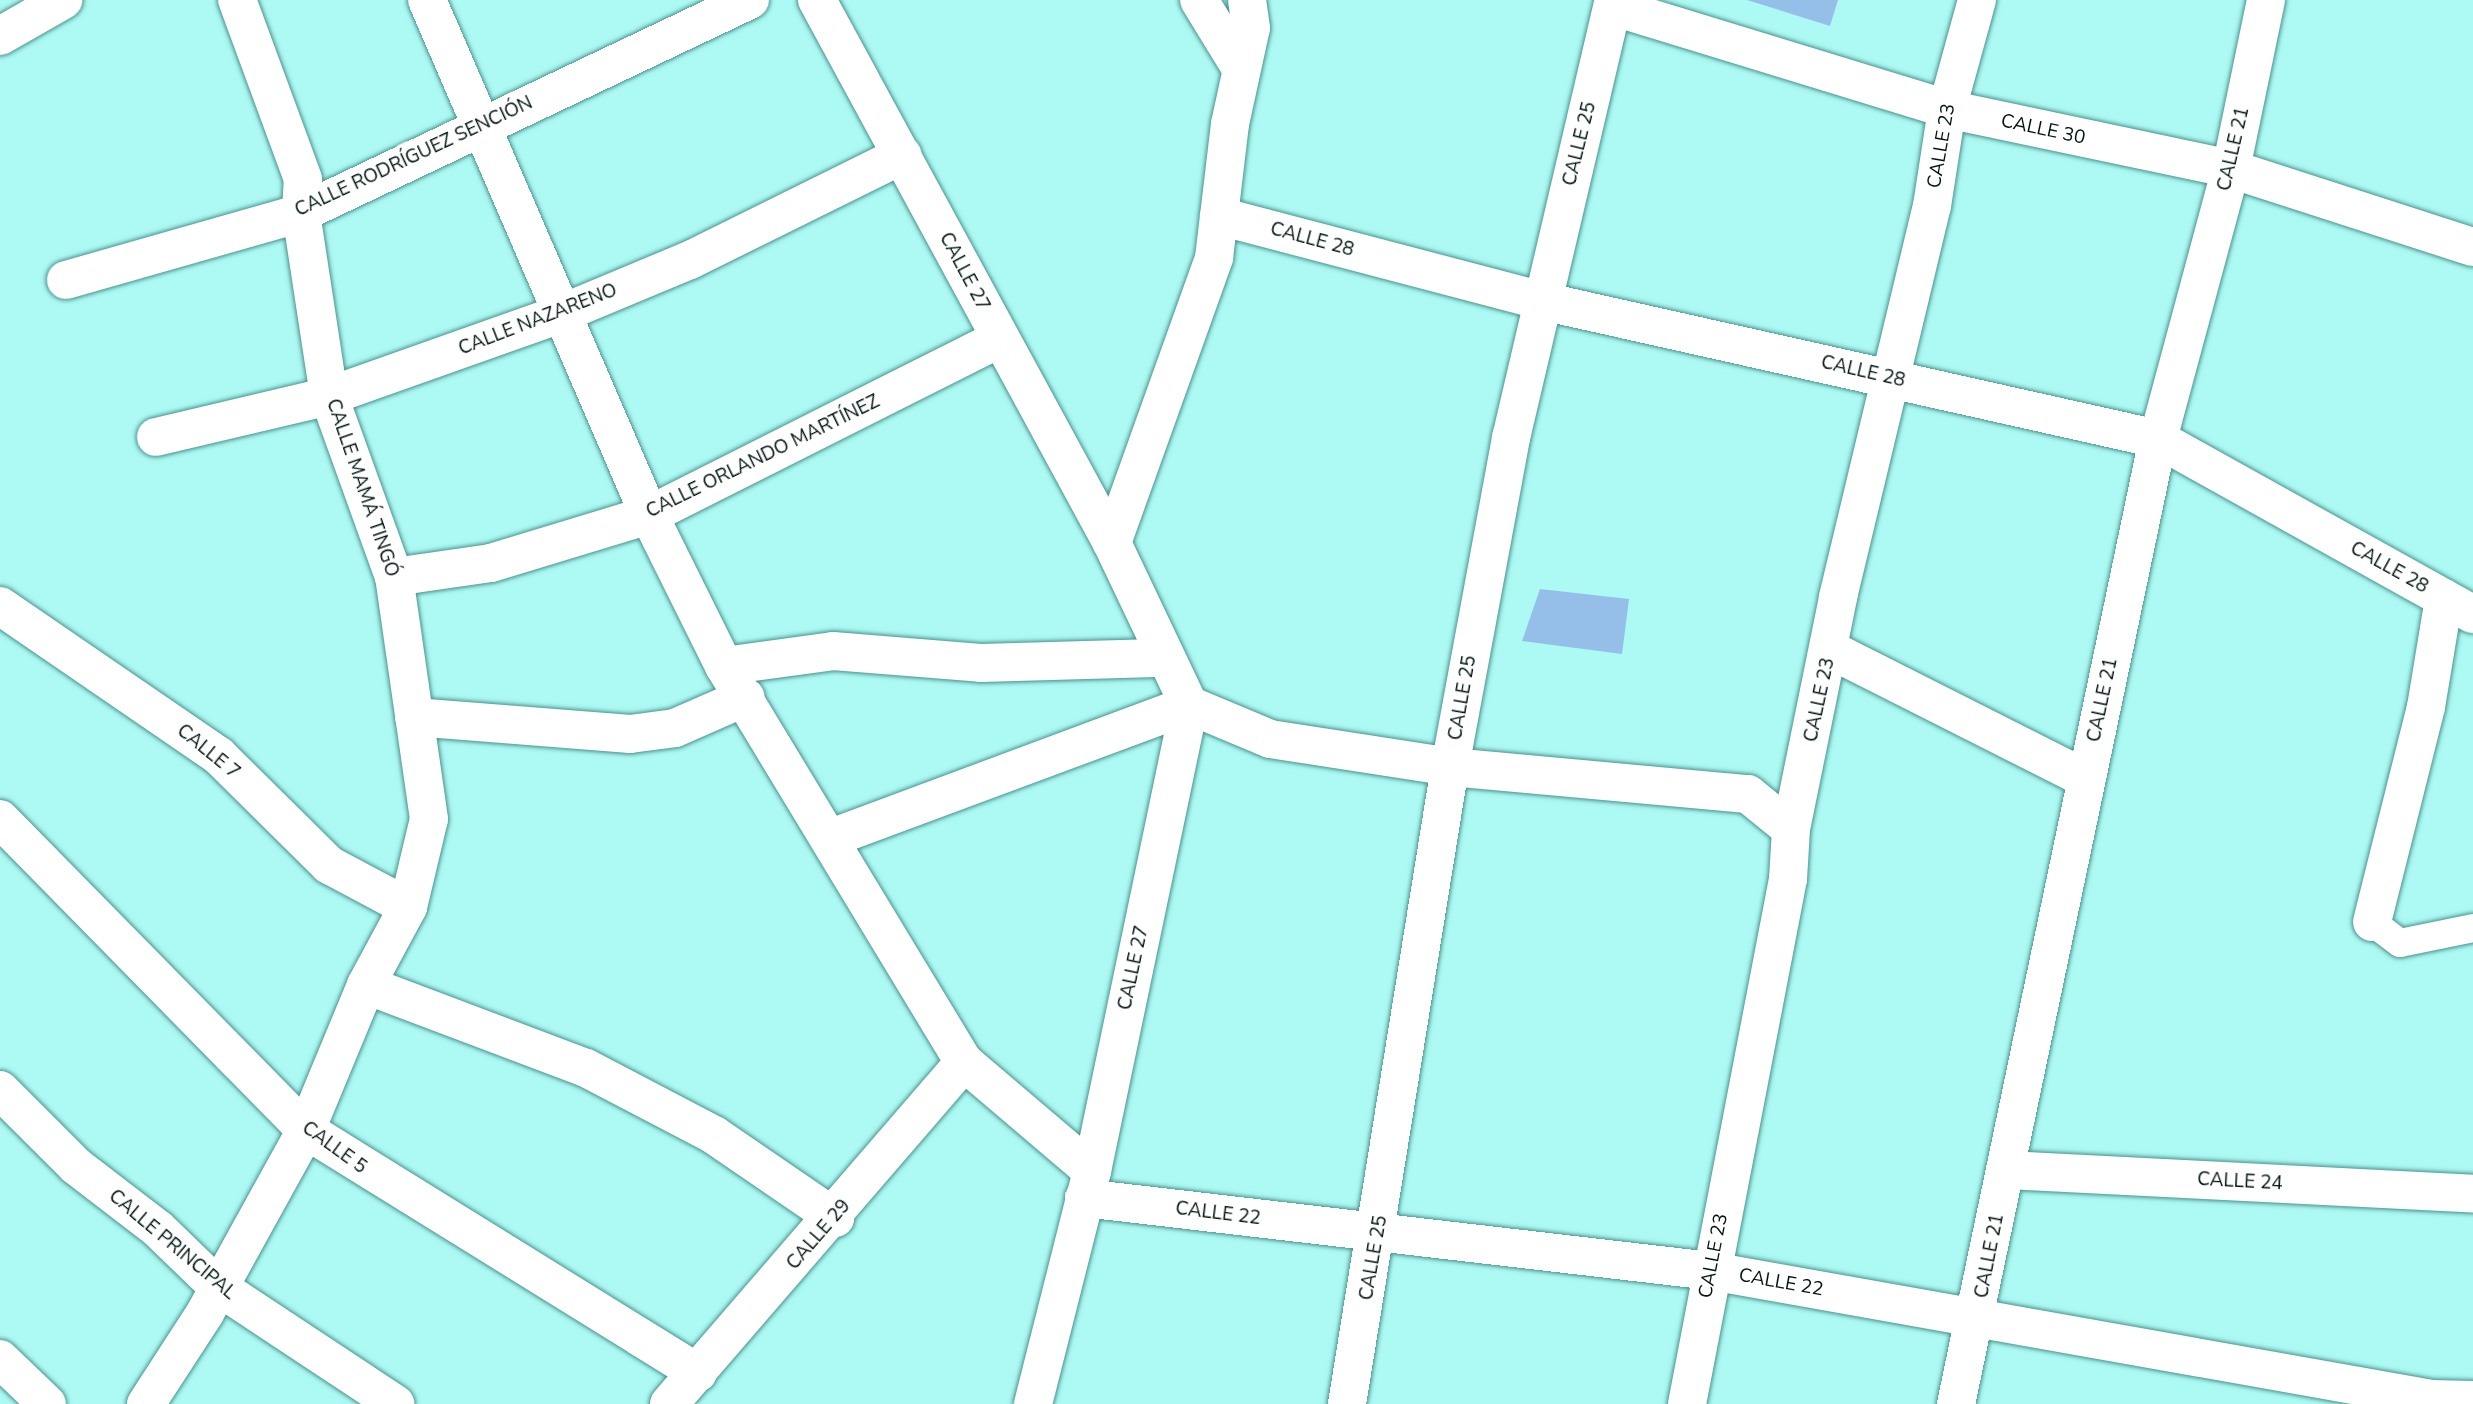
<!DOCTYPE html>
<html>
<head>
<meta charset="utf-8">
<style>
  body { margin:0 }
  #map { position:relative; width:2473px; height:1404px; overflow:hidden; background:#adf9f3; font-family:"Nunito Sans",sans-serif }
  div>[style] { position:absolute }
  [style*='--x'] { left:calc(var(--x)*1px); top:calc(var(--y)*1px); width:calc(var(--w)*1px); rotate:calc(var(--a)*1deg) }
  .building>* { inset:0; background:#95bfe9 }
  .roads { filter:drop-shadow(0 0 2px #48938e) drop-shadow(0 0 2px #48938e) }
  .pedestrian>* { height:28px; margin:-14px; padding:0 14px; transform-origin:14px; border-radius:14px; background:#fff }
  .minor>* { height:38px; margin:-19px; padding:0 19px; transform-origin:19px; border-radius:19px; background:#fff }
  .tertiary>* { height:38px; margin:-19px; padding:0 19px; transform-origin:19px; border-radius:19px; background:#fff }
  span { translate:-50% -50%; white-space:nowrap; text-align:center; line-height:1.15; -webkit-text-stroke:7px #fff; paint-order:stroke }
  .street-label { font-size:19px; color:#001412 }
</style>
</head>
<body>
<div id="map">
  <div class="building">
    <div style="clip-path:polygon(1747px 0,1838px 0,1830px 26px)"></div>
    <div style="clip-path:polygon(1540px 589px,1629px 599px,1622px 654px,1522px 641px)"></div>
  </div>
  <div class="roads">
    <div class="pedestrian">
      <div style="--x:2372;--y:922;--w:35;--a:37"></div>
      <div style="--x:2400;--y:943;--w:75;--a:-11.6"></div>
    </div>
    <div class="minor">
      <div style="--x:427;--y:0;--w:561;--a:66.68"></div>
      <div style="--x:649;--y:515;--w:169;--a:63.6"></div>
      <div style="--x:724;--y:666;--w:463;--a:58.8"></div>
      <div style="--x:964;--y:1062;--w:168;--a:40.4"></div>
      <div style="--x:1199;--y:0;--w:79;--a:58.5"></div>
      <div style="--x:1614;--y:7;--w:348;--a:17"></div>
      <div style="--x:1947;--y:109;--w:290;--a:11.9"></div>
      <div style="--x:2231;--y:169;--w:254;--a:17.9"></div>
      <div style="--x:0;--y:36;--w:73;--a:-29.7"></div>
      <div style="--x:1219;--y:216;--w:334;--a:14.7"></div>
      <div style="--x:1542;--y:301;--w:631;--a:12.63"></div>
      <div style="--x:2158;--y:439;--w:360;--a:29.1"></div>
      <div style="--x:66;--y:280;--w:244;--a:-15.9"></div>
      <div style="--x:301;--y:213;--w:497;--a:-25.4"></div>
      <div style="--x:156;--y:437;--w:178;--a:-13.3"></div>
      <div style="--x:329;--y:396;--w:248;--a:-19.5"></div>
      <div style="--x:563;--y:313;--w:138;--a:-22.7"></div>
      <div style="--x:690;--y:260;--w:237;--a:-26.3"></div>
      <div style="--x:1112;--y:543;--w:303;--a:-70.3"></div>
      <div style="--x:1214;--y:258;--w:135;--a:-83.2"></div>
      <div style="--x:1230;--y:124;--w:98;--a:-77.7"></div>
      <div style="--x:1251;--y:28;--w:28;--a:-98"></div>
      <div style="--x:394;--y:577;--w:98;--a:-8.2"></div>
      <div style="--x:491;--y:563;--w:165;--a:-16.9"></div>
      <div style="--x:649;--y:515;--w:392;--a:-26.7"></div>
      <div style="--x:0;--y:606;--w:265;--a:34.4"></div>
      <div style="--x:219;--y:756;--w:155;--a:44.7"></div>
      <div style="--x:329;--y:865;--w:89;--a:28"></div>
      <div style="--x:1831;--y:650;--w:286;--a:26.8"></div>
      <div style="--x:724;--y:666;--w:110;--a:-7.8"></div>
      <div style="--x:833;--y:651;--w:148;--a:4.6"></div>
      <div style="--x:981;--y:663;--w:184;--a:-1.6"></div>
      <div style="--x:414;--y:717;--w:217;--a:4.5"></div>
      <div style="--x:630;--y:734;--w:45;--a:-7.6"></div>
      <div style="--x:675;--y:728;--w:77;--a:-23.6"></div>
      <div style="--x:0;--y:819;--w:436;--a:45.5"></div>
      <div style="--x:306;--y:1130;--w:461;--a:31.8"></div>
      <div style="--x:1791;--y:829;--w:237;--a:-78.5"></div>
      <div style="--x:1838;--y:597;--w:402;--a:-76.5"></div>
      <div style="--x:1932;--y:206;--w:98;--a:-81.2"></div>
      <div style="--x:1947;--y:109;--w:113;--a:-74.6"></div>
      <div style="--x:831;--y:838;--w:382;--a:-20.4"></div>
      <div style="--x:2372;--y:922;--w:222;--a:-75.9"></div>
      <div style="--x:2426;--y:707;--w:110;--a:-80.6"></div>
      <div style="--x:366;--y:985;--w:235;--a:20.7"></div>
      <div style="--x:586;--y:1068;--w:144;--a:27.6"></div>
      <div style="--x:714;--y:1135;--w:147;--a:34.4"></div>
      <div style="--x:0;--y:1090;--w:107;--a:45"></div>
      <div style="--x:76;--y:1166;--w:103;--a:37.5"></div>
      <div style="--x:158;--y:1229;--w:82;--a:44"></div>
      <div style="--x:217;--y:1286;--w:214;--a:33.5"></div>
      <div style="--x:2006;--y:1170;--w:468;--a:2.9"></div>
      <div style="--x:1084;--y:1198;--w:631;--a:6.64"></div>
      <div style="--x:1711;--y:1271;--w:732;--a:10.07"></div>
      <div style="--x:2432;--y:1399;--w:41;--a:1.4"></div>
      <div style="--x:0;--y:1359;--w:65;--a:43.8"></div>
      <div style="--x:146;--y:1404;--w:108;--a:-57"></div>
      <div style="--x:205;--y:1313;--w:209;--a:-61.1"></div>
      <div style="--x:306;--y:1130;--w:157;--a:-67.5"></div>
      <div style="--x:366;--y:985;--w:89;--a:-61.7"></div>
      <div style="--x:408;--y:907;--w:90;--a:-76.6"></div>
      <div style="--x:429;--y:819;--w:245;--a:-98.2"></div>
      <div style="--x:394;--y:577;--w:192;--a:-109.8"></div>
      <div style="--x:329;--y:396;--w:185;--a:-98.7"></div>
      <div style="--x:301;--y:213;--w:34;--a:-87"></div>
      <div style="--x:303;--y:179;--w:191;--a:-110.2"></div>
      <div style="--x:669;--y:1404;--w:452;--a:-49.2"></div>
      <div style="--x:1033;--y:1404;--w:240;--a:-75.8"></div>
      <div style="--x:1092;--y:1171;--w:476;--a:-78.2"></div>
      <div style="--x:1347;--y:1404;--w:645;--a:-80.82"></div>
      <div style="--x:1450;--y:767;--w:335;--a:-79.5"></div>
      <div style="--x:1511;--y:438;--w:450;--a:-76.8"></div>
      <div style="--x:1956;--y:1404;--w:986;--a:-78.18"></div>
      <div style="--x:2158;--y:439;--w:280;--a:-74.9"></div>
      <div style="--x:2231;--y:169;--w:173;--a:-78.3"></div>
    </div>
    <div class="tertiary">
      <div style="--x:817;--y:0;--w:618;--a:61.49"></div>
      <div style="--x:1112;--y:543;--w:179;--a:64.6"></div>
      <div style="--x:1189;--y:705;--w:88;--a:22.8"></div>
      <div style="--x:1270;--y:739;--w:182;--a:8.8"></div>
      <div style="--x:1450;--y:767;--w:299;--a:5.2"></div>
      <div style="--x:1748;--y:794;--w:55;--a:39.1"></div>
      <div style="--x:1791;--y:829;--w:50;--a:93.4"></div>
      <div style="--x:1788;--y:879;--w:535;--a:100.89"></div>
    </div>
  </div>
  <div class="street-label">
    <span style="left:2043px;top:130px;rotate:12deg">CALLE 30</span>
    <span style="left:1580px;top:144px;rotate:-76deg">CALLE 25</span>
    <span style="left:1942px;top:146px;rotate:-80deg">CALLE 23</span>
    <span style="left:2234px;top:149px;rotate:-77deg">CALLE 21</span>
    <span style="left:414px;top:157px;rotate:-25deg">CALLE RODRÍGUEZ SENCIÓN</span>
    <span style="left:1312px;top:240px;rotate:15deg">CALLE 28</span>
    <span style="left:964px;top:272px;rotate:62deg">CALLE 27</span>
    <span style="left:538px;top:320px;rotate:-21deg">CALLE NAZARENO</span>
    <span style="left:1863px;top:372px;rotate:13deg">CALLE 28</span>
    <span style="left:763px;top:457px;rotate:-26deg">CALLE ORLANDO MARTÍNEZ</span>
    <span style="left:362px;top:488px;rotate:71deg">CALLE MAMÁ TINGÓ</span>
    <span style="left:2389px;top:568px;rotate:29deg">CALLE 28</span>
    <span style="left:1463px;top:698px;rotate:-80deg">CALLE 25</span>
    <span style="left:1820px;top:700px;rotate:-78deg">CALLE 23</span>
    <span style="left:2103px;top:700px;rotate:-78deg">CALLE 21</span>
    <span style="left:208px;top:752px;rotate:39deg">CALLE 7</span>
    <span style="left:1134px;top:968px;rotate:-78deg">CALLE 27</span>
    <span style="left:334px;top:1148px;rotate:36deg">CALLE 5</span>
    <span style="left:2240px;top:1182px;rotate:3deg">CALLE 24</span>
    <span style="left:1218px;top:1214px;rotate:7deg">CALLE 22</span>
    <span style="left:819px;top:1235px;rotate:-49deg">CALLE 29</span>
    <span style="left:172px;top:1245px;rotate:40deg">CALLE PRINCIPAL</span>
    <span style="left:1714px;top:1256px;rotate:-79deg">CALLE 23</span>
    <span style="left:1990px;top:1256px;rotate:-79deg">CALLE 21</span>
    <span style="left:1374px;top:1258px;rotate:-80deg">CALLE 25</span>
    <span style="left:1781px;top:1283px;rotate:10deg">CALLE 22</span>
  </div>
</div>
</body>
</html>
